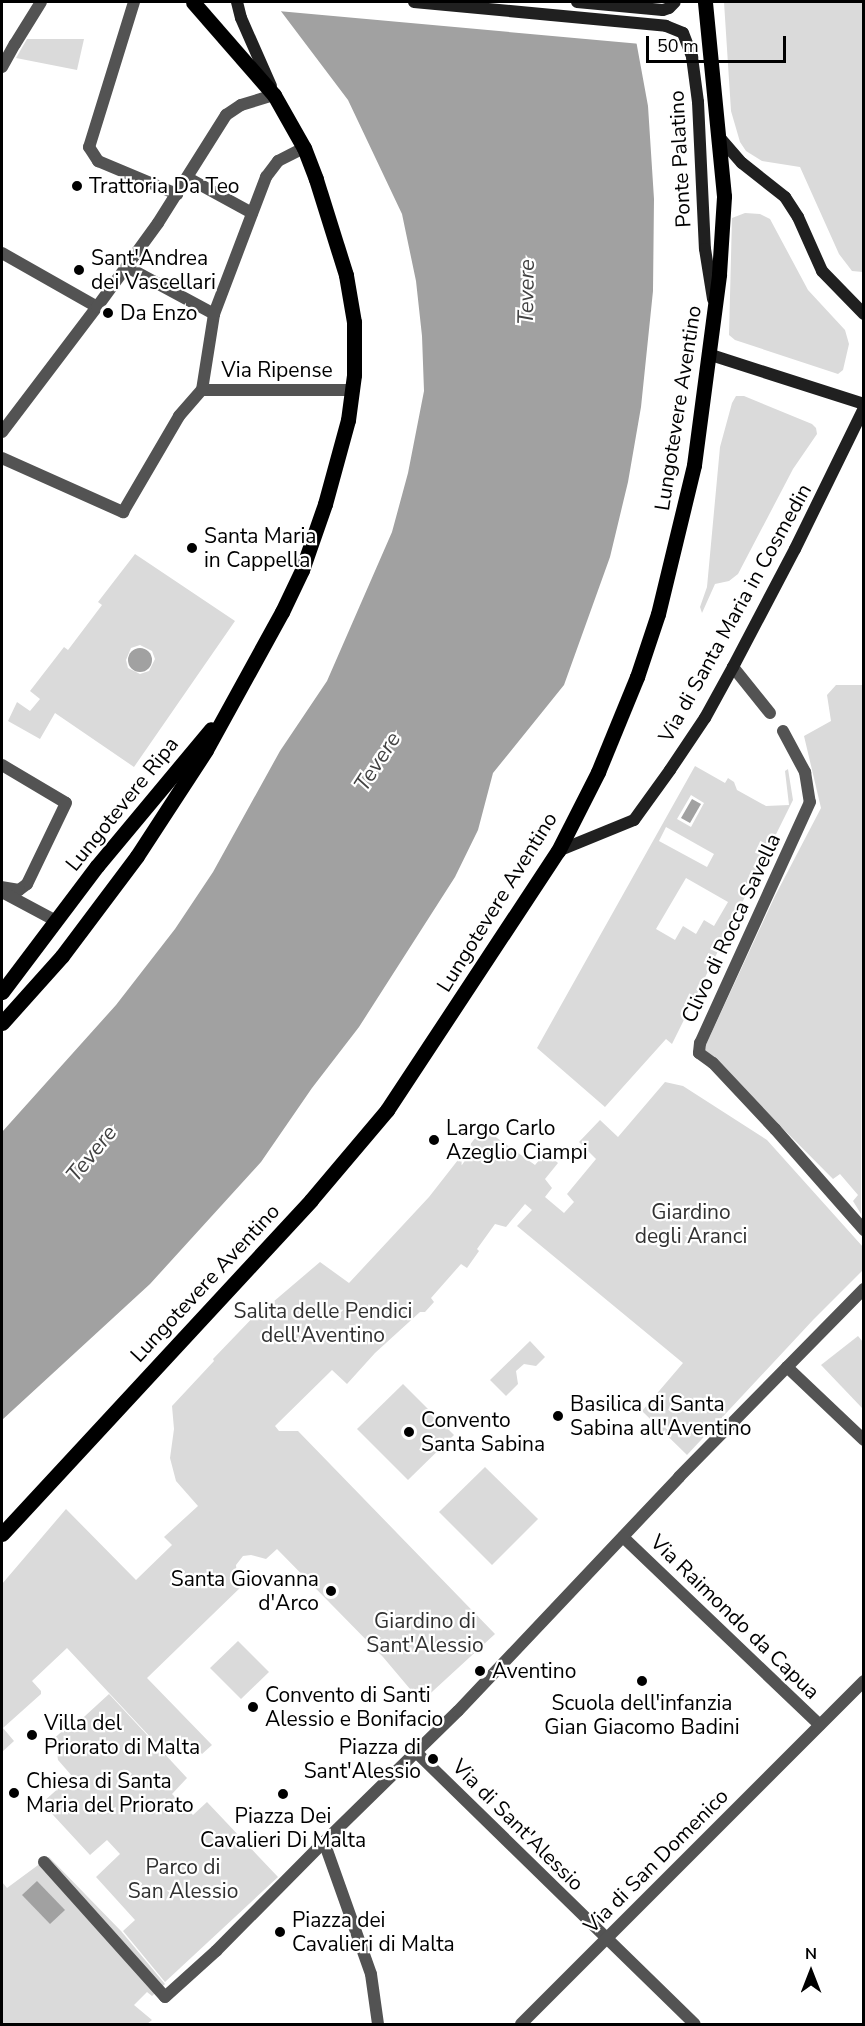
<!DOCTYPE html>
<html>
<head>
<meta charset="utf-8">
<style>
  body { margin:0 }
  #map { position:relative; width:865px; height:2026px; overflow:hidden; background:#fff; font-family:"Nunito Sans",sans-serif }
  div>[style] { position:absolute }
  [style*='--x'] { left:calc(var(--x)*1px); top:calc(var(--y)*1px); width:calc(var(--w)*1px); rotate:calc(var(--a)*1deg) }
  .green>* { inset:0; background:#dadada }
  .water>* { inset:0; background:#a1a1a1 }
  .round { border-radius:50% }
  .pier>* { inset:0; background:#fff }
  .pedestrian>* { height:12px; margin:-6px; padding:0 6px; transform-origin:6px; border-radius:6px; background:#535353 }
  .minor>* { height:12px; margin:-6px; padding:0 6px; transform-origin:6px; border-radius:6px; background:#535353 }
  .secondary>* { height:12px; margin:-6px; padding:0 6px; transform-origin:6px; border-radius:6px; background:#202020 }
  .primary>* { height:15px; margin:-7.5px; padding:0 7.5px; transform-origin:7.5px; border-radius:7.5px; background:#000 }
  .dots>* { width:16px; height:16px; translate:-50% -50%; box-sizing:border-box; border:3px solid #fff; border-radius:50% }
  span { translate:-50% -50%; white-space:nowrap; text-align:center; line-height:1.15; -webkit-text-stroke:4.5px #fff; paint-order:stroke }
  .street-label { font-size:21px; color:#000 }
  .poi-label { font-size:21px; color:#000 }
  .left { translate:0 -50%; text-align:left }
  .right { translate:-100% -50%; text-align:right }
  .park-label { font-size:21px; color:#313131 }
  .water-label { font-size:22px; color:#424242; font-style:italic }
  .frame { position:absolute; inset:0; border:3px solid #000; pointer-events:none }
  .north { position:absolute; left:781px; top:1942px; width:60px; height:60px; -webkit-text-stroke:4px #fff; paint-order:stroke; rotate:0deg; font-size:16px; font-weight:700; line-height:24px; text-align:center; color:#000 }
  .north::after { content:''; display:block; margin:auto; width:21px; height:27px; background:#000; clip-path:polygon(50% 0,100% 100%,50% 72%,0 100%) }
  .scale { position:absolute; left:646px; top:36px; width:140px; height:27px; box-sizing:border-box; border:3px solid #000; border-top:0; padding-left:8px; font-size:18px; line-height:21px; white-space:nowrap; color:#000; -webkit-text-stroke:4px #fff; paint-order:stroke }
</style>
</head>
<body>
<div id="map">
  <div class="green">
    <div style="clip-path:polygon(724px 2px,863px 2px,863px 272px,852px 271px,839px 254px,800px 167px,762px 161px,746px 151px,740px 142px,731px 111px)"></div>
    <div style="clip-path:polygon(27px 39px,84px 39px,77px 70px,16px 58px)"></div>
    <div style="clip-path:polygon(745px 213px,760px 214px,770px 219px,808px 290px,845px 330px,849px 344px,843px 370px,838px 374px,735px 340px,729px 335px,732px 218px)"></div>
    <div style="clip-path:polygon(736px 396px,744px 396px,812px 424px,816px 428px,817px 434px,793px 469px,738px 574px,729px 581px,715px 584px,702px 613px,700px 607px,707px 587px,720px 447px,732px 403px)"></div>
    <div style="clip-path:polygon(evenodd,135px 554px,235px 621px,134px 767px,55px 713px,40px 739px,8px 721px,17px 702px,30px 711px,40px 699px,30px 691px,64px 647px,68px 650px,102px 605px,98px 602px,135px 554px,140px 645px,152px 651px,155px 659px,149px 671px,140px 674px,128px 668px,126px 660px,131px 648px,140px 645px)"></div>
    <div style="clip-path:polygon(836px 685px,863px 685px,861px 1214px,853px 1201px,858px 1195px,840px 1174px,833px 1179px,704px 1049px,775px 896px,821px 808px,804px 736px,831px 721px,827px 695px)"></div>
    <div style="clip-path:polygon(evenodd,695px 766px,725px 783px,728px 778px,734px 782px,737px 790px,766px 806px,789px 805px,785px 771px,788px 769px,793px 800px,672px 1044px,666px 1039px,605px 1107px,537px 1048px,695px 766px,691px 795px,704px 803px,691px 827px,677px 819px,691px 795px,695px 766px,666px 827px,714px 854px,707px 867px,659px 841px,666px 827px,695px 766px,686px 878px,728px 902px,714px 926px,704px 920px,696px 934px,683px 926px,675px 940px,656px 929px,686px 878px)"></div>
    <div style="clip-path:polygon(665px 1082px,683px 1086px,767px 1140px,863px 1247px,863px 1270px,813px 1320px,687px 1455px,642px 1411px,683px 1363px,517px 1226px,532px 1210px,525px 1204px,506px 1227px,495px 1224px,477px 1249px,479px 1251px,467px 1268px,461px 1264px,431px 1298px,434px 1302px,425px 1312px,420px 1312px,375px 1353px,347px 1384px,332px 1370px,275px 1426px,279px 1431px,298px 1431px,495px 1634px,421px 1702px,383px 1657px,277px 1549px,266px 1559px,251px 1555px,243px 1556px,236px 1565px,237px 1576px,243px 1585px,147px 1678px,212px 1745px,202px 1754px,187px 1738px,167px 1755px,67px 1648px,32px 1681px,41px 1691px,41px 1694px,3px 1728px,14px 1741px,2px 1752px,2px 1584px,66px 1509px,136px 1580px,172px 1545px,164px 1537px,198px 1506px,176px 1481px,170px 1458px,174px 1429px,172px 1406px,214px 1361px,213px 1359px,261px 1309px,266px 1308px,320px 1262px,349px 1283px,429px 1197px,483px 1128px,535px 1165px,546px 1152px,558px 1163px,545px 1179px,552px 1188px,545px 1197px,564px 1213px,574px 1202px,567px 1194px,596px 1159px,579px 1142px,600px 1120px,618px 1137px)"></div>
    <div style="clip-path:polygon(858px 1336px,863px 1342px,863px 1409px,821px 1365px)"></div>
    <div style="clip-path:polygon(530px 1341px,545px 1357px,536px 1366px,524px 1364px,516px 1371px,518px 1384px,506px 1396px,490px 1380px)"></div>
    <div style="clip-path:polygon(403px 1384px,454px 1435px,408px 1480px,357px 1429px)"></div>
    <div style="clip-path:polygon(485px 1467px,538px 1519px,492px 1565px,439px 1512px)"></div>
    <div style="clip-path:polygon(238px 1641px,269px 1672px,241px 1699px,210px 1668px)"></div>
    <div style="clip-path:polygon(109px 1694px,187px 1778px,172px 1794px,193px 1815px,207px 1802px,278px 1877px,165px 1982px,123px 1931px,135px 1920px,96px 1877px,120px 1854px,107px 1840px,90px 1855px,42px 1803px,72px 1776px,58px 1760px,56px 1748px,48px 1744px,70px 1724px,73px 1727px)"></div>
    <div style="clip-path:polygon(49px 1857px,121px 1931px,165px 1984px,152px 1996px,147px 1992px,134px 2005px,152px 2020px,147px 2024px,2px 2024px,2px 1882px,7px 1888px)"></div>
  </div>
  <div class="water">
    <div style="clip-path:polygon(274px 2px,629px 2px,648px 106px,654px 199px,653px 291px,641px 407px,628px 482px,610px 557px,564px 685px,493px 773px,478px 830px,455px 877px,359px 1027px,312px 1088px,261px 1162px,150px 1284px,2px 1420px,2px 1132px,116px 1005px,175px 929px,213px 872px,280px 751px,327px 681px,392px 532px,408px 473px,424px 391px,422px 336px,416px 281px,402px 214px,348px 100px)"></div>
    <div class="round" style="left:128px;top:648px;width:24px;height:24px"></div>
    <div style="clip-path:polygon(692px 799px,701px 804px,690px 823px,681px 818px)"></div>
    <div style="clip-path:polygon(37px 1881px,65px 1910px,50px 1924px,22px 1895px)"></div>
  </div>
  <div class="pier">
    <div style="clip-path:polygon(271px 2px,632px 2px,641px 44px,278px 11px)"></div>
  </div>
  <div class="pedestrian">
    <div style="--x:15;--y:44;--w:49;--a:-58.2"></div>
    <div style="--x:2;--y:253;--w:109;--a:29.6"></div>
    <div style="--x:127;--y:267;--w:99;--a:28.4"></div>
    <div style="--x:2;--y:432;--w:157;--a:-52.8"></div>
    <div style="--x:97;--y:307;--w:104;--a:-54"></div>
    <div style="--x:44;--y:1862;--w:181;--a:48.1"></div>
    <div style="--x:165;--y:1997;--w:69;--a:-42"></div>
    <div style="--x:216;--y:1951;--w:153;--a:-45.3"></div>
  </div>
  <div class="minor">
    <div style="--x:134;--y:2;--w:152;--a:107.2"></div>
    <div style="--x:89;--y:147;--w:17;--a:57"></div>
    <div style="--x:98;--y:161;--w:86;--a:22.7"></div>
    <div style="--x:2;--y:67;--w:26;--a:-61"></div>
    <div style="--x:188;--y:178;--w:73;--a:28.7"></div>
    <div style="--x:158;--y:223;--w:128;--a:-57.8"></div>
    <div style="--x:226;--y:115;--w:18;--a:-34"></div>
    <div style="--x:241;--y:105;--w:34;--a:-17"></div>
    <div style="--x:202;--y:390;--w:151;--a:0"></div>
    <div style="--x:2;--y:458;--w:133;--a:24.1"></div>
    <div style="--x:123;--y:512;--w:111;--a:-59.7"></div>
    <div style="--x:179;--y:416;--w:35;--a:-49"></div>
    <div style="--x:202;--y:390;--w:77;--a:-81"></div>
    <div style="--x:214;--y:314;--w:147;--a:-69.2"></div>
    <div style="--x:266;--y:177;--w:20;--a:-53"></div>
    <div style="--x:278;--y:161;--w:29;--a:-27"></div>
    <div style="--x:733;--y:667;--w:59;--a:51.2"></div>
    <div style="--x:783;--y:731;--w:47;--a:61.8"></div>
    <div style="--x:805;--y:772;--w:30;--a:81"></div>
    <div style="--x:810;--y:802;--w:265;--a:114.5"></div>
    <div style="--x:700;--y:1043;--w:10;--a:96"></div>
    <div style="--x:699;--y:1053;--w:17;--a:36"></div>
    <div style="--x:713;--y:1063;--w:91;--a:46.8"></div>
    <div style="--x:775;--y:1129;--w:135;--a:48.6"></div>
    <div style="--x:2;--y:765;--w:74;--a:30.7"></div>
    <div style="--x:66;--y:803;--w:90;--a:115.7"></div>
    <div style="--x:27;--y:884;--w:10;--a:143"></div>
    <div style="--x:19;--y:890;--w:17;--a:-170"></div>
    <div style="--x:2;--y:892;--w:61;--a:28.2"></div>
    <div style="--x:787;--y:1367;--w:106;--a:43.5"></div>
    <div style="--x:623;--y:1537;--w:272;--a:43.7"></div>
    <div style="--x:417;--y:1753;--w:388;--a:44.3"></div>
    <div style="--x:378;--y:2024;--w:50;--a:-98"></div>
    <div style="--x:371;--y:1974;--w:140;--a:-109.6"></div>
    <div style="--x:324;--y:1842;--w:187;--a:-44.4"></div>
    <div style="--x:458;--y:1711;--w:322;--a:-46.6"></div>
    <div style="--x:679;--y:1477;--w:264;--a:-45.5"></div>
    <div style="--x:521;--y:2024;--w:485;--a:-45"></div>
  </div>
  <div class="secondary">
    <div style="--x:237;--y:2;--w:16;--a:76"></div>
    <div style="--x:241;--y:18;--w:74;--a:66.2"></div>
    <div style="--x:414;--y:2;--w:253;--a:5.4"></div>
    <div style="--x:666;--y:26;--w:18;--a:22"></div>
    <div style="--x:683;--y:33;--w:26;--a:69"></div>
    <div style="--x:692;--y:57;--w:45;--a:82.4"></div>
    <div style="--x:698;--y:102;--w:147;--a:87.3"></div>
    <div style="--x:705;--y:249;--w:51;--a:80.9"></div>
    <div style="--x:577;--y:2;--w:86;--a:5.3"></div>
    <div style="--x:663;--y:10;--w:6;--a:-18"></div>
    <div style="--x:669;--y:8;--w:8;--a:-45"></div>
    <div style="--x:720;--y:138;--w:33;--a:49"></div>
    <div style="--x:742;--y:163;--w:55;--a:38.3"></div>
    <div style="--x:785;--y:197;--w:24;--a:57"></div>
    <div style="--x:798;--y:217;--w:59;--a:66"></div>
    <div style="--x:822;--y:271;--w:60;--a:45.7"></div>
    <div style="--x:708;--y:354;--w:164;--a:17.8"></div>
    <div style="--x:558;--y:851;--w:82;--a:-22.2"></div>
    <div style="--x:634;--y:820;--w:62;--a:-54.2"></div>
    <div style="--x:670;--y:770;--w:63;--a:-56.1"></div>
    <div style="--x:705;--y:718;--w:58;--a:-61.2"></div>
    <div style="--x:733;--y:667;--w:133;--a:-62.3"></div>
    <div style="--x:795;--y:549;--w:157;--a:-63.9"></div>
  </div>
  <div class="primary">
    <div style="--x:2;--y:992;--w:158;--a:-53"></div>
    <div style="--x:97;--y:866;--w:178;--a:-50.2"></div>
    <div style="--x:2;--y:1023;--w:90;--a:-48.2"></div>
    <div style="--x:62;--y:956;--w:125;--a:-53.1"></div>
    <div style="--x:137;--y:856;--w:126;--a:-56.9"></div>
    <div style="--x:206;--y:750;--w:158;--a:-61.2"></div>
    <div style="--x:282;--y:612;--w:47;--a:-64.5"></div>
    <div style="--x:302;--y:570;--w:70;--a:-70.8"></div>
    <div style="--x:325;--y:504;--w:87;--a:-74.7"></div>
    <div style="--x:348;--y:420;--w:45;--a:-82.4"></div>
    <div style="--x:354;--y:375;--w:53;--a:-90"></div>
    <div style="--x:354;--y:322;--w:48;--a:-99.7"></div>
    <div style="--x:346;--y:275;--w:101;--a:-107.4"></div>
    <div style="--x:316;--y:179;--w:33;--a:-111"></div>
    <div style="--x:304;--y:148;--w:61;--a:-119.5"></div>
    <div style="--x:274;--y:95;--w:123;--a:-131.1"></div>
    <div style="--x:2;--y:1534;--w:455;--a:-47.2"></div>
    <div style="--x:311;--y:1200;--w:118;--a:-49.8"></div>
    <div style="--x:387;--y:1110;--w:310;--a:-56.6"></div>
    <div style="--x:558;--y:851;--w:89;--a:-63.1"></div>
    <div style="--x:598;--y:772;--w:103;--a:-67.7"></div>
    <div style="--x:637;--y:677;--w:66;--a:-71.6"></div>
    <div style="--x:658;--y:614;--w:153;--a:-76.4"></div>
    <div style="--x:694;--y:465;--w:193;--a:-82.5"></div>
    <div style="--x:719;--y:274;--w:78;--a:-86.3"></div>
    <div style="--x:724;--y:196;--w:195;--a:-95.6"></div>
  </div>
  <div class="dots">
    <div style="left:77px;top:186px;background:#000"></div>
    <div style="left:79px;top:270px;background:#000"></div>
    <div style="left:108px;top:313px;background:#000"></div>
    <div style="left:192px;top:548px;background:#000"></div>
    <div style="left:434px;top:1140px;background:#000"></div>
    <div style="left:558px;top:1416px;background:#000"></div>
    <div style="left:409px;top:1432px;background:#000"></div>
    <div style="left:331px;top:1591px;background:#000"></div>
    <div style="left:480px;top:1671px;background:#000"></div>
    <div style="left:642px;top:1681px;background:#000"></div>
    <div style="left:253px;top:1707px;background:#000"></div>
    <div style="left:32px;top:1735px;background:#000"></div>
    <div style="left:433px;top:1759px;background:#000"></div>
    <div style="left:14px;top:1793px;background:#000"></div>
    <div style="left:283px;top:1794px;background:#000"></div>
    <div style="left:280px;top:1932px;background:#000"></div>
  </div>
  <div class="street-label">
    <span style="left:680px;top:159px;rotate:-93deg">Ponte Palatino</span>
    <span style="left:277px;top:370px">Via Ripense</span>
    <span style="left:678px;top:408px;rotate:-81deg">Lungotevere Aventino</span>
    <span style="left:735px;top:613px;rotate:-61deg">Via di Santa Maria in Cosmedin</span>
    <span style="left:122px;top:804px;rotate:-51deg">Lungotevere Ripa</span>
    <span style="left:497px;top:902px;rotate:-58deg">Lungotevere Aventino</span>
    <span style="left:731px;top:928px;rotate:-65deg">Clivo di Rocca Savella</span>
    <span style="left:205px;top:1283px;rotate:-47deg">Lungotevere Aventino</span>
    <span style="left:735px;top:1617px;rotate:44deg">Via Raimondo da Capua</span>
    <span style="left:518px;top:1825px;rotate:45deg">Via di Sant'Alessio</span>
    <span style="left:656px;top:1861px;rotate:-45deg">Via di San Domenico</span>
  </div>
  <div class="poi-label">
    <span class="left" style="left:89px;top:186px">Trattoria Da Teo</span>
    <span class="left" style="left:91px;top:270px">Sant'Andrea<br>dei Vascellari</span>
    <span class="left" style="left:120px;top:313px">Da Enzo</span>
    <span class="left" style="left:204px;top:548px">Santa Maria<br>in Cappella</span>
    <span class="left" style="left:446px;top:1140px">Largo Carlo<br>Azeglio Ciampi</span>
    <span class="left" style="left:570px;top:1416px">Basilica di Santa<br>Sabina all'Aventino</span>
    <span class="left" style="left:421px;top:1432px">Convento<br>Santa Sabina</span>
    <span class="right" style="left:319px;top:1591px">Santa Giovanna<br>d'Arco</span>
    <span class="left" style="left:492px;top:1671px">Aventino</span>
    <span class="left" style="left:265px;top:1707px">Convento di Santi<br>Alessio e Bonifacio</span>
    <span style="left:642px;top:1715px">Scuola dell'infanzia<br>Gian Giacomo Badini</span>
    <span class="left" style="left:44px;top:1735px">Villa del<br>Priorato di Malta</span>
    <span class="right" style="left:421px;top:1759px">Piazza di<br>Sant'Alessio</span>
    <span class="left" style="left:26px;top:1793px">Chiesa di Santa<br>Maria del Priorato</span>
    <span style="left:283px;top:1828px">Piazza Dei<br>Cavalieri Di Malta</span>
    <span class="left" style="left:292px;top:1932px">Piazza dei<br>Cavalieri di Malta</span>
  </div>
  <div class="park-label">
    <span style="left:691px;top:1224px">Giardino<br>degli Aranci</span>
    <span style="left:323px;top:1323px">Salita delle Pendici<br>dell'Aventino</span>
    <span style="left:425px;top:1633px">Giardino di<br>Sant'Alessio</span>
    <span style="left:183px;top:1879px">Parco di<br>San Alessio</span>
  </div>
  <div class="water-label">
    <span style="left:527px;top:292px;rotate:-89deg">Tevere</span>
    <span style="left:378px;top:762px;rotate:-57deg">Tevere</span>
    <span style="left:92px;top:1154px;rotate:-51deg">Tevere</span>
  </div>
  <div class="frame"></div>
  <div class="north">N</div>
  <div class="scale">50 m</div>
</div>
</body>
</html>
